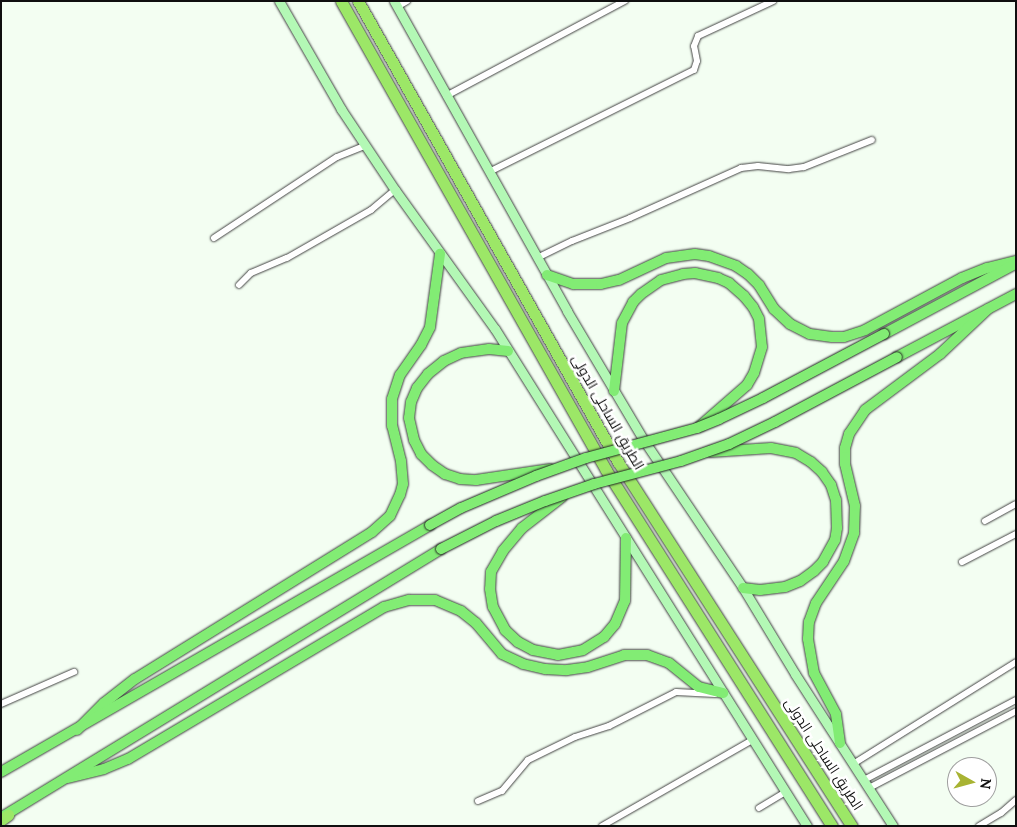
<!DOCTYPE html>
<html>
<head>
<meta charset="utf-8">
<style>
  body { margin:0 }
  #map { position:relative; width:1017px; height:827px; overflow:hidden; background:#f3fef2; font-family:Lora,Cairo,serif }
  div>[style] { position:absolute }
  [style*='--x'] { left:calc(var(--x)*1px); top:calc(var(--y)*1px); width:calc(var(--w)*1px); rotate:calc(var(--a)*1deg) }
  .roads { filter:drop-shadow(0 0 1px #424242) drop-shadow(0 0 1px #424242) }
  .street>* { height:6px; margin:-3px; padding:0 3px; transform-origin:3px; border-radius:3px; background:#fff }
  .secondary>* { height:9px; margin:-4.5px; padding:0 4.5px; transform-origin:4.5px; border-radius:4.5px; background:#b3f8b5 }
  .primary>* { height:10px; margin:-5px; padding:0 5px; transform-origin:5px; border-radius:5px; background:#82ec74 }
  .highway>* { height:11px; margin:-5.5px; padding:0 5.5px; transform-origin:5.5px; border-radius:5.5px; background:#9ce767 }
  .bridges { filter:drop-shadow(0 0 1px #202020) drop-shadow(0 0 1px #202020) }
  .primary-bridge>* { height:10px; margin:-5px; padding:0 5px; transform-origin:5px; border-radius:5px; background:#82ec74 }
  span { translate:-50% -50%; white-space:nowrap; text-align:center; line-height:1.15; -webkit-text-stroke:5px #fff; paint-order:stroke }
  .street-label { font-size:14px; color:#0f0f0f }
  .frame { position:absolute; inset:0; border:2px solid #0f0f0f; pointer-events:none }
  .north { position:absolute; left:947px; top:757px; width:50px; height:50px; box-sizing:border-box; background:#fff; border:1px solid #9f9f9f; border-radius:50%; rotate:97deg; font-size:14px; font-weight:700; line-height:20px; text-align:center; color:#0f0f0f }
  .north::after { content:''; display:block; margin:auto; width:18px; height:22px; background:#a8b333; clip-path:polygon(50% 0,100% 100%,50% 72%,0 100%) }
</style>
</head>
<body>
<div id="map">
  <div class="roads">
    <div class="street">
      <div style="--x:397;--y:7;--w:12;--a:-31"></div>
      <div style="--x:446;--y:96;--w:203;--a:-28"></div>
      <div style="--x:489;--y:172;--w:229;--a:-26.5"></div>
      <div style="--x:694;--y:70;--w:9;--a:-72"></div>
      <div style="--x:697;--y:61;--w:15;--a:-101"></div>
      <div style="--x:694;--y:46;--w:11;--a:-68"></div>
      <div style="--x:698;--y:36;--w:83;--a:-25"></div>
      <div style="--x:214;--y:238;--w:147;--a:-33.4"></div>
      <div style="--x:337;--y:157;--w:31;--a:-22"></div>
      <div style="--x:537;--y:258;--w:39;--a:-26"></div>
      <div style="--x:572;--y:241;--w:62;--a:-21.6"></div>
      <div style="--x:630;--y:218;--w:122;--a:-24.2"></div>
      <div style="--x:741;--y:168;--w:17;--a:-7"></div>
      <div style="--x:758;--y:166;--w:31;--a:6"></div>
      <div style="--x:789;--y:169;--w:15;--a:-8"></div>
      <div style="--x:804;--y:167;--w:73;--a:-21.7"></div>
      <div style="--x:239;--y:285;--w:17;--a:-45"></div>
      <div style="--x:251;--y:273;--w:39;--a:-23"></div>
      <div style="--x:287;--y:258;--w:97;--a:-29.7"></div>
      <div style="--x:371;--y:210;--w:31;--a:-40"></div>
      <div style="--x:985;--y:521;--w:35;--a:-29"></div>
      <div style="--x:962;--y:562;--w:61;--a:-27.4"></div>
      <div style="--x:1;--y:704;--w:80;--a:-23.7"></div>
      <div style="--x:853;--y:764;--w:192;--a:-32"></div>
      <div style="--x:864;--y:780;--w:172;--a:-27.8"></div>
      <div style="--x:869;--y:788;--w:166;--a:-27.6"></div>
      <div style="--x:478;--y:801;--w:26;--a:-23"></div>
      <div style="--x:502;--y:791;--w:40;--a:-50"></div>
      <div style="--x:528;--y:760;--w:52;--a:-26.1"></div>
      <div style="--x:575;--y:737;--w:36;--a:-18"></div>
      <div style="--x:609;--y:726;--w:75;--a:-26.9"></div>
      <div style="--x:676;--y:692;--w:39;--a:3"></div>
      <div style="--x:759;--y:808;--w:31;--a:-31"></div>
      <div style="--x:602;--y:826;--w:173;--a:-29.8"></div>
      <div style="--x:979;--y:826;--w:26;--a:-31"></div>
      <div style="--x:1001;--y:813;--w:20;--a:-41"></div>
    </div>
    <div class="secondary">
      <div style="--x:279;--y:1;--w:125;--a:60.1"></div>
      <div style="--x:341;--y:109;--w:97;--a:56.3"></div>
      <div style="--x:395;--y:190;--w:171;--a:54.3"></div>
      <div style="--x:495;--y:329;--w:587;--a:57.88"></div>
      <div style="--x:394;--y:1;--w:355;--a:60.8"></div>
      <div style="--x:567;--y:311;--w:149;--a:59.3"></div>
      <div style="--x:643;--y:439;--w:179;--a:56.1"></div>
      <div style="--x:743;--y:588;--w:100;--a:58.8"></div>
      <div style="--x:795;--y:674;--w:181;--a:57.2"></div>
    </div>
    <div class="primary">
      <div style="--x:547;--y:275;--w:28;--a:19"></div>
      <div style="--x:573;--y:284;--w:28;--a:0"></div>
      <div style="--x:601;--y:284;--w:18;--a:-13"></div>
      <div style="--x:619;--y:280;--w:52;--a:-25.1"></div>
      <div style="--x:666;--y:258;--w:29;--a:-8"></div>
      <div style="--x:695;--y:254;--w:14;--a:8"></div>
      <div style="--x:709;--y:256;--w:29;--a:20"></div>
      <div style="--x:736;--y:266;--w:14;--a:34"></div>
      <div style="--x:748;--y:274;--w:16;--a:45"></div>
      <div style="--x:759;--y:285;--w:28;--a:58"></div>
      <div style="--x:774;--y:309;--w:22;--a:43"></div>
      <div style="--x:790;--y:324;--w:22;--a:27"></div>
      <div style="--x:810;--y:334;--w:22;--a:8"></div>
      <div style="--x:832;--y:337;--w:12;--a:0"></div>
      <div style="--x:844;--y:337;--w:22;--a:-18"></div>
      <div style="--x:865;--y:330;--w:110;--a:-28.2"></div>
      <div style="--x:962;--y:278;--w:27;--a:-22"></div>
      <div style="--x:987;--y:268;--w:30;--a:-14"></div>
      <div style="--x:884;--y:334;--w:149;--a:-28.1"></div>
      <div style="--x:508;--y:351;--w:19;--a:-174"></div>
      <div style="--x:489;--y:349;--w:28;--a:172"></div>
      <div style="--x:461;--y:353;--w:19;--a:155"></div>
      <div style="--x:444;--y:361;--w:21;--a:141"></div>
      <div style="--x:428;--y:374;--w:18;--a:128"></div>
      <div style="--x:417;--y:388;--w:15;--a:113"></div>
      <div style="--x:411;--y:402;--w:16;--a:97"></div>
      <div style="--x:409;--y:418;--w:23;--a:77"></div>
      <div style="--x:414;--y:440;--w:16;--a:63"></div>
      <div style="--x:421;--y:454;--w:16;--a:45"></div>
      <div style="--x:432;--y:465;--w:16;--a:35"></div>
      <div style="--x:445;--y:474;--w:16;--a:18"></div>
      <div style="--x:460;--y:479;--w:16;--a:4"></div>
      <div style="--x:476;--y:480;--w:75;--a:-8.5"></div>
      <div style="--x:897;--y:357;--w:135;--a:-27.9"></div>
      <div style="--x:614;--y:391;--w:68;--a:-83.3"></div>
      <div style="--x:622;--y:323;--w:24;--a:-62"></div>
      <div style="--x:633;--y:302;--w:11;--a:-45"></div>
      <div style="--x:641;--y:294;--w:24;--a:-35"></div>
      <div style="--x:661;--y:280;--w:23;--a:-15"></div>
      <div style="--x:683;--y:274;--w:12;--a:-5"></div>
      <div style="--x:695;--y:273;--w:24;--a:12"></div>
      <div style="--x:718;--y:278;--w:12;--a:24"></div>
      <div style="--x:729;--y:283;--w:20;--a:41"></div>
      <div style="--x:744;--y:296;--w:14;--a:51"></div>
      <div style="--x:753;--y:307;--w:13;--a:63"></div>
      <div style="--x:759;--y:319;--w:28;--a:84"></div>
      <div style="--x:762;--y:347;--w:27;--a:107"></div>
      <div style="--x:754;--y:373;--w:14;--a:120"></div>
      <div style="--x:747;--y:385;--w:62;--a:138.9"></div>
      <div style="--x:711;--y:452;--w:60;--a:-3.8"></div>
      <div style="--x:771;--y:448;--w:25;--a:11"></div>
      <div style="--x:796;--y:453;--w:17;--a:31"></div>
      <div style="--x:811;--y:462;--w:15;--a:42"></div>
      <div style="--x:822;--y:472;--w:16;--a:55"></div>
      <div style="--x:831;--y:485;--w:16;--a:72"></div>
      <div style="--x:836;--y:500;--w:28;--a:88"></div>
      <div style="--x:837;--y:528;--w:12;--a:99"></div>
      <div style="--x:835;--y:540;--w:25;--a:119"></div>
      <div style="--x:823;--y:562;--w:13;--a:135"></div>
      <div style="--x:814;--y:571;--w:17;--a:144"></div>
      <div style="--x:800;--y:581;--w:16;--a:158"></div>
      <div style="--x:785;--y:587;--w:25;--a:173"></div>
      <div style="--x:760;--y:590;--w:17;--a:-173"></div>
      <div style="--x:562;--y:497;--w:51;--a:142.2"></div>
      <div style="--x:522;--y:528;--w:30;--a:130"></div>
      <div style="--x:503;--y:551;--w:24;--a:120"></div>
      <div style="--x:491;--y:572;--w:17;--a:93"></div>
      <div style="--x:490;--y:589;--w:18;--a:81"></div>
      <div style="--x:493;--y:607;--w:26;--a:62"></div>
      <div style="--x:505;--y:630;--w:18;--a:43"></div>
      <div style="--x:518;--y:642;--w:17;--a:28"></div>
      <div style="--x:533;--y:650;--w:25;--a:11"></div>
      <div style="--x:558;--y:655;--w:25;--a:-11"></div>
      <div style="--x:583;--y:650;--w:25;--a:-32"></div>
      <div style="--x:604;--y:637;--w:17;--a:-50"></div>
      <div style="--x:615;--y:624;--w:25;--a:-67"></div>
      <div style="--x:625;--y:601;--w:63;--a:-89.1"></div>
      <div style="--x:77;--y:730;--w:38;--a:-45"></div>
      <div style="--x:104;--y:703;--w:39;--a:-38"></div>
      <div style="--x:135;--y:679;--w:279;--a:-31.8"></div>
      <div style="--x:372;--y:532;--w:24;--a:-42"></div>
      <div style="--x:390;--y:516;--w:23;--a:-65"></div>
      <div style="--x:400;--y:495;--w:11;--a:-75"></div>
      <div style="--x:403;--y:484;--w:23;--a:-95"></div>
      <div style="--x:401;--y:461;--w:36;--a:-104"></div>
      <div style="--x:392;--y:426;--w:27;--a:-90"></div>
      <div style="--x:392;--y:399;--w:25;--a:-72"></div>
      <div style="--x:400;--y:375;--w:37;--a:-55"></div>
      <div style="--x:421;--y:345;--w:20;--a:-63"></div>
      <div style="--x:430;--y:327;--w:74;--a:-82.2"></div>
      <div style="--x:840;--y:743;--w:29;--a:-98"></div>
      <div style="--x:836;--y:714;--w:47;--a:-118.2"></div>
      <div style="--x:814;--y:673;--w:35;--a:-100"></div>
      <div style="--x:808;--y:639;--w:17;--a:-87"></div>
      <div style="--x:809;--y:622;--w:20;--a:-70"></div>
      <div style="--x:816;--y:603;--w:50;--a:-56.3"></div>
      <div style="--x:844;--y:561;--w:30;--a:-70"></div>
      <div style="--x:854;--y:533;--w:27;--a:-88"></div>
      <div style="--x:855;--y:506;--w:43;--a:-103.4"></div>
      <div style="--x:845;--y:464;--w:16;--a:-90"></div>
      <div style="--x:845;--y:448;--w:15;--a:-74"></div>
      <div style="--x:849;--y:434;--w:29;--a:-56"></div>
      <div style="--x:865;--y:410;--w:94;--a:-36.7"></div>
      <div style="--x:940;--y:354;--w:66;--a:-43.2"></div>
      <div style="--x:1;--y:772;--w:495;--a:-29.9"></div>
      <div style="--x:68;--y:778;--w:37;--a:-14"></div>
      <div style="--x:104;--y:769;--w:26;--a:-23"></div>
      <div style="--x:128;--y:759;--w:298;--a:-30.7"></div>
      <div style="--x:384;--y:607;--w:26;--a:-16"></div>
      <div style="--x:409;--y:600;--w:26;--a:0"></div>
      <div style="--x:435;--y:600;--w:28;--a:23"></div>
      <div style="--x:461;--y:611;--w:19;--a:39"></div>
      <div style="--x:476;--y:623;--w:40;--a:50"></div>
      <div style="--x:502;--y:654;--w:23;--a:25"></div>
      <div style="--x:523;--y:664;--w:23;--a:13"></div>
      <div style="--x:545;--y:669;--w:22;--a:3"></div>
      <div style="--x:567;--y:670;--w:21;--a:-8"></div>
      <div style="--x:588;--y:667;--w:38;--a:-18"></div>
      <div style="--x:624;--y:655;--w:23;--a:0"></div>
      <div style="--x:647;--y:655;--w:23;--a:20"></div>
      <div style="--x:669;--y:663;--w:38;--a:39"></div>
      <div style="--x:699;--y:687;--w:25;--a:14"></div>
      <div style="--x:2;--y:817;--w:514;--a:-31.4"></div>
    </div>
    <div class="highway">
      <div style="--x:341;--y:1;--w:539;--a:60.53"></div>
      <div style="--x:606;--y:470;--w:422;--a:57.6"></div>
      <div style="--x:358;--y:1;--w:529;--a:60.58"></div>
      <div style="--x:618;--y:462;--w:433;--a:57.3"></div>
      <div style="--x:1;--y:820;--w:9;--a:-36"></div>
    </div>
  </div>
  <div class="bridges">
    <div class="primary-bridge">
      <div style="--x:430;--y:525;--w:35;--a:-29"></div>
      <div style="--x:461;--y:508;--w:82;--a:-23.1"></div>
      <div style="--x:536;--y:476;--w:53;--a:-19.8"></div>
      <div style="--x:586;--y:458;--w:115;--a:-15.1"></div>
      <div style="--x:697;--y:428;--w:24;--a:-22"></div>
      <div style="--x:719;--y:419;--w:49;--a:-25.5"></div>
      <div style="--x:763;--y:398;--w:137;--a:-27.9"></div>
      <div style="--x:441;--y:549;--w:62;--a:-27"></div>
      <div style="--x:496;--y:521;--w:53;--a:-22.2"></div>
      <div style="--x:545;--y:501;--w:52;--a:-19.1"></div>
      <div style="--x:594;--y:484;--w:90;--a:-14.8"></div>
      <div style="--x:681;--y:461;--w:51;--a:-19.5"></div>
      <div style="--x:729;--y:444;--w:51;--a:-25.6"></div>
      <div style="--x:775;--y:422;--w:138;--a:-28"></div>
    </div>
  </div>
  <div class="street-label">
    <span style="left:608px;top:412px;rotate:60deg">الطريق الساحلى الدولى</span>
    <span style="left:824px;top:754px;rotate:57deg">الطريق الساحلى الدولى</span>
  </div>
  <div class="frame"></div>
  <div class="north">N</div>
</div>
</body>
</html>
